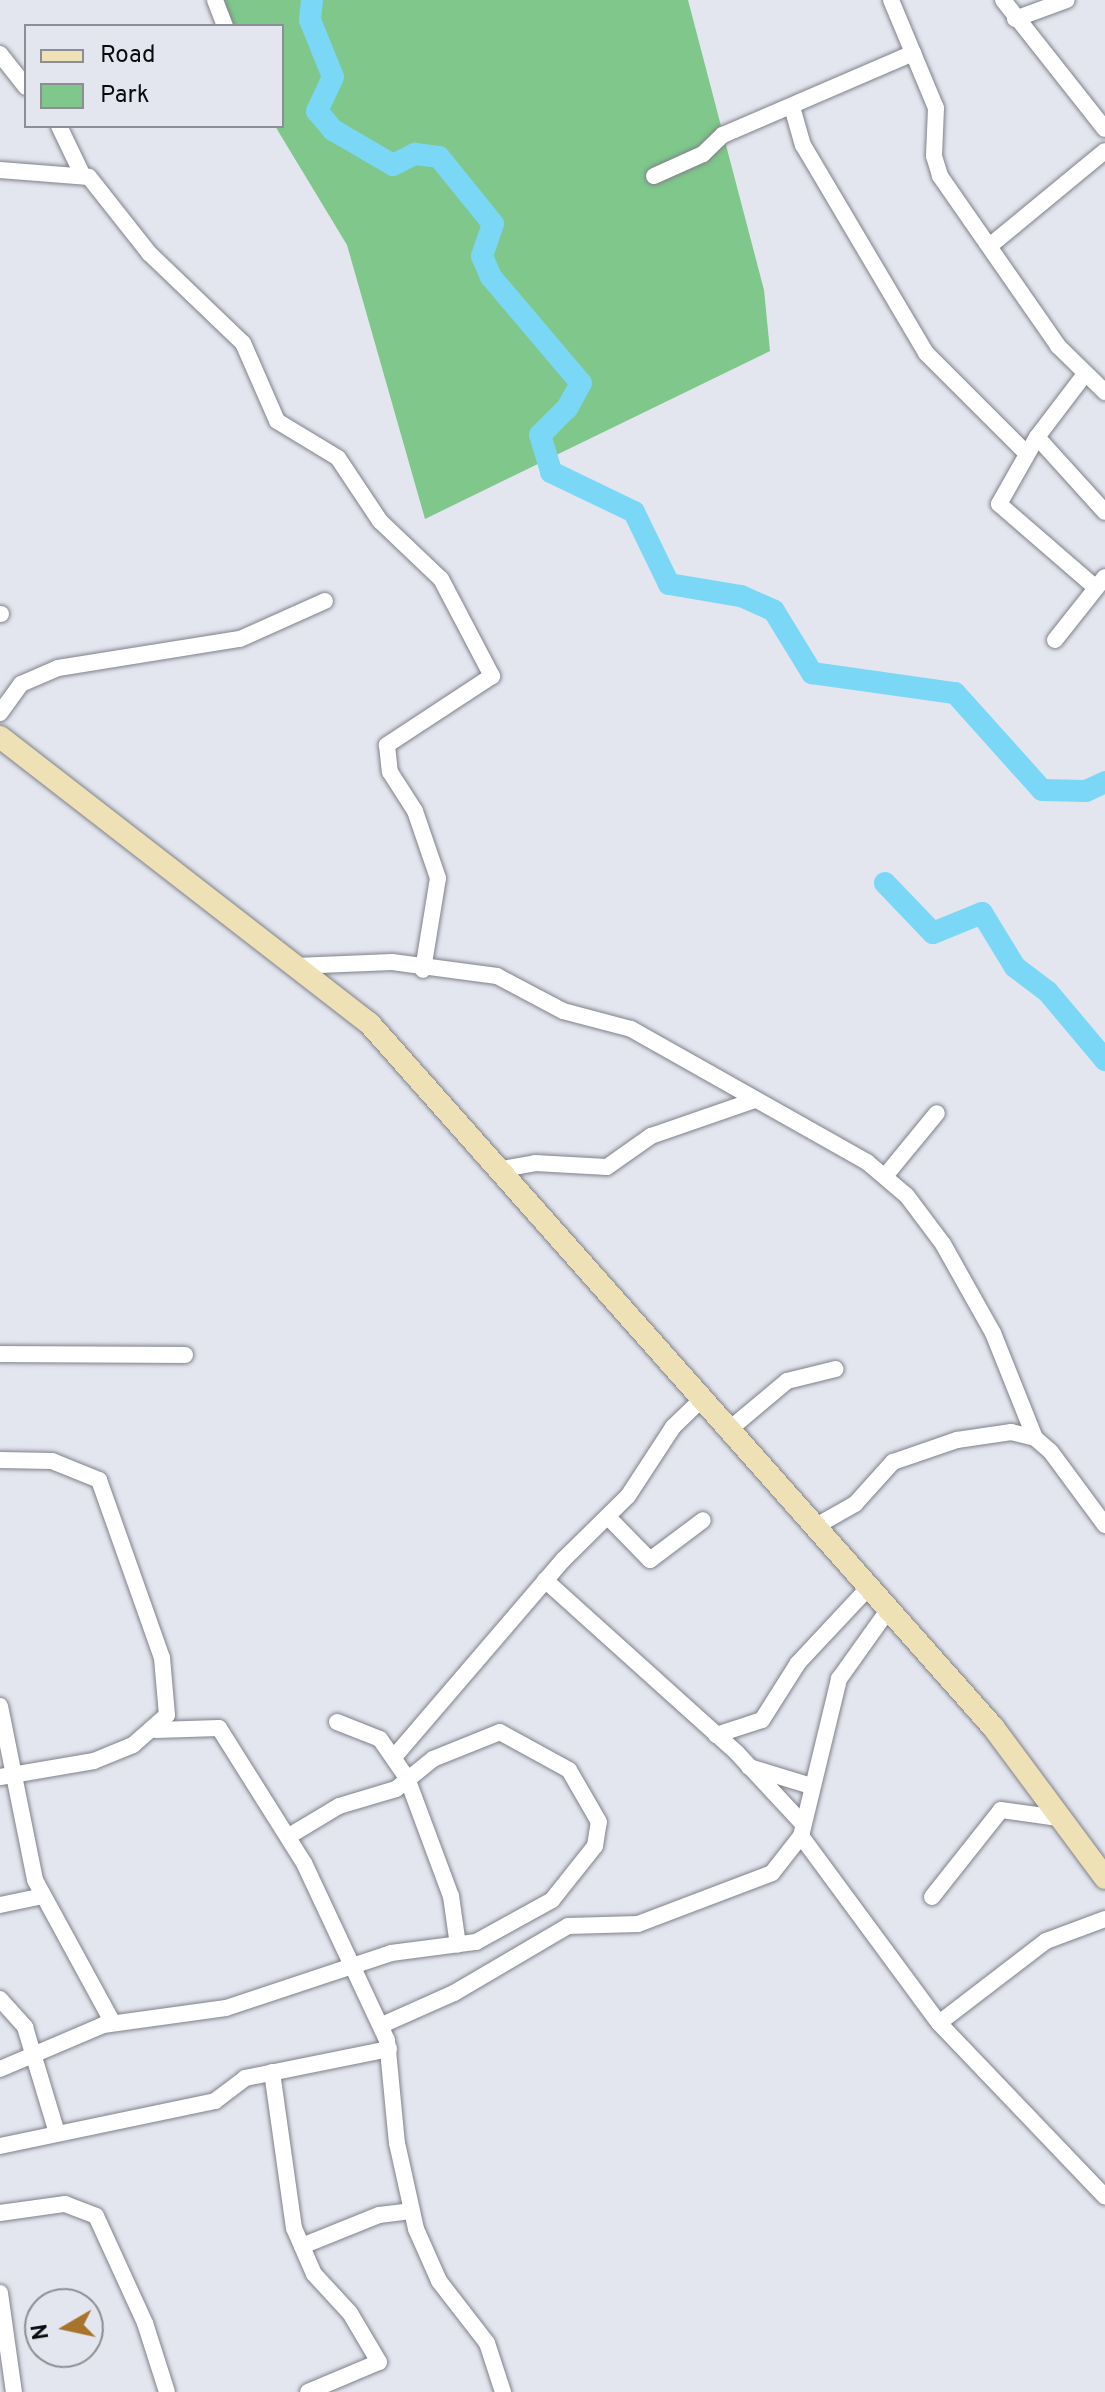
<!DOCTYPE html>
<html>
<head>
<meta charset="utf-8">
<style>
  body { margin:0 }
  #map { position:relative; width:1105px; height:2392px; overflow:hidden; background:#e4e6ef; font-family:Overpass,sans-serif }
  div>[style] { position:absolute }
  [style*='--x'] { left:calc(var(--x)*1px); top:calc(var(--y)*1px); width:calc(var(--w)*1px); rotate:calc(var(--a)*1deg) }
  .green>* { inset:0; background:#7fc78b }
  .river>* { height:22px; margin:-11px; padding:0 11px; transform-origin:11px; border-radius:11px; background:#7ad7f6 }
  .roads { filter:drop-shadow(0 0 2px #7f8189) drop-shadow(0 0 2px #7f8189) }
  .minor>* { height:16px; margin:-8px; padding:0 8px; transform-origin:8px; border-radius:8px; background:#fff }
  .major>* { height:22px; margin:-11px; padding:0 11px; transform-origin:11px; border-radius:11px; background:#eee1b5 }
  span { translate:-50% -50%; white-space:nowrap; text-align:center; line-height:1.15; -webkit-text-stroke:6px #e4e6ef; paint-order:stroke }
  .legend { position:absolute; left:24px; top:24px; width:260px; height:104px; box-sizing:border-box; background:#e4e6ef; border:2px solid #8d8e95; margin:0; padding:10px 14px; list-style:none; font-size:24px; color:#0a0b0e }
  .legend li { display:flex; align-items:center; gap:16px; height:40px }
  .legend b { width:40px; border:2px solid #8d8e95 }
  .north { position:absolute; left:24px; top:2288px; width:80px; height:80px; box-sizing:border-box; background:#e4e6ef; border:2px solid #8d8e95; border-radius:50%; rotate:261deg; font-size:22px; font-weight:700; line-height:32px; text-align:center; color:#0a0b0e }
  .north::after { content:''; display:block; margin:auto; width:28px; height:36px; background:#a6752b; clip-path:polygon(50% 0,100% 100%,50% 72%,0 100%) }
</style>
</head>
<body>
<div id="map">
  <div class="green">
    <div style="clip-path:polygon(209px 0,688px 0,764px 290px,770px 351px,425px 519px,347px 245px,275px 126px,282px 126px,282px 26px,223px 26px)"></div>
  </div>
  <div class="river">
    <div style="--x:312;--y:0;--w:20;--a:96"></div>
    <div style="--x:310;--y:20;--w:61;--a:68"></div>
    <div style="--x:333;--y:77;--w:38;--a:115"></div>
    <div style="--x:317;--y:111;--w:25;--a:50"></div>
    <div style="--x:333;--y:130;--w:69;--a:30.3"></div>
    <div style="--x:393;--y:165;--w:25;--a:-27"></div>
    <div style="--x:415;--y:154;--w:24;--a:7"></div>
    <div style="--x:439;--y:157;--w:86;--a:51.1"></div>
    <div style="--x:493;--y:224;--w:34;--a:109"></div>
    <div style="--x:482;--y:256;--w:23;--a:67"></div>
    <div style="--x:491;--y:277;--w:139;--a:49.7"></div>
    <div style="--x:581;--y:383;--w:29;--a:119"></div>
    <div style="--x:567;--y:408;--w:38;--a:135"></div>
    <div style="--x:540;--y:435;--w:39;--a:73"></div>
    <div style="--x:551;--y:472;--w:92;--a:25.7"></div>
    <div style="--x:634;--y:512;--w:80;--a:64.1"></div>
    <div style="--x:669;--y:584;--w:73;--a:9.5"></div>
    <div style="--x:741;--y:596;--w:36;--a:24"></div>
    <div style="--x:774;--y:611;--w:73;--a:58.5"></div>
    <div style="--x:812;--y:673;--w:144;--a:8"></div>
    <div style="--x:955;--y:693;--w:130;--a:48.1"></div>
    <div style="--x:1042;--y:790;--w:44;--a:1.3"></div>
    <div style="--x:1086;--y:791;--w:21;--a:-25"></div>
    <div style="--x:885;--y:883;--w:69;--a:46.2"></div>
    <div style="--x:933;--y:933;--w:53;--a:-22.2"></div>
    <div style="--x:982;--y:913;--w:63;--a:58.6"></div>
    <div style="--x:1015;--y:967;--w:41;--a:37.1"></div>
    <div style="--x:1048;--y:992;--w:89;--a:50"></div>
  </div>
  <div class="roads">
    <div class="minor">
      <div style="--x:215;--y:0;--w:28;--a:69"></div>
      <div style="--x:891;--y:0;--w:117;--a:67.4"></div>
      <div style="--x:936;--y:108;--w:48;--a:92.4"></div>
      <div style="--x:934;--y:156;--w:21;--a:73"></div>
      <div style="--x:940;--y:176;--w:207;--a:55.2"></div>
      <div style="--x:1058;--y:346;--w:66;--a:44.4"></div>
      <div style="--x:1003;--y:0;--w:164;--a:51.7"></div>
      <div style="--x:1015;--y:19;--w:55;--a:-20.1"></div>
      <div style="--x:0;--y:54;--w:42;--a:51.8"></div>
      <div style="--x:792;--y:107;--w:40;--a:74"></div>
      <div style="--x:803;--y:145;--w:242;--a:59.4"></div>
      <div style="--x:926;--y:353;--w:141;--a:45"></div>
      <div style="--x:59;--y:126;--w:53;--a:64.4"></div>
      <div style="--x:0;--y:170;--w:89;--a:4.5"></div>
      <div style="--x:89;--y:177;--w:97;--a:51.7"></div>
      <div style="--x:149;--y:253;--w:130;--a:43.8"></div>
      <div style="--x:243;--y:343;--w:85;--a:66.4"></div>
      <div style="--x:277;--y:421;--w:71;--a:31.2"></div>
      <div style="--x:338;--y:458;--w:76;--a:56.3"></div>
      <div style="--x:380;--y:521;--w:84;--a:43.6"></div>
      <div style="--x:441;--y:579;--w:110;--a:62.3"></div>
      <div style="--x:492;--y:676;--w:126;--a:146.7"></div>
      <div style="--x:387;--y:745;--w:27;--a:84"></div>
      <div style="--x:390;--y:772;--w:46;--a:57.3"></div>
      <div style="--x:415;--y:811;--w:71;--a:71.1"></div>
      <div style="--x:438;--y:878;--w:93;--a:99.3"></div>
      <div style="--x:654;--y:176;--w:54;--a:-24.2"></div>
      <div style="--x:703;--y:154;--w:28;--a:-44"></div>
      <div style="--x:723;--y:135;--w:207;--a:-23.3"></div>
      <div style="--x:992;--y:244;--w:146;--a:-39.5"></div>
      <div style="--x:1085;--y:374;--w:79;--a:127.3"></div>
      <div style="--x:1037;--y:437;--w:77;--a:119.6"></div>
      <div style="--x:999;--y:504;--w:128;--a:40.9"></div>
      <div style="--x:1037;--y:437;--w:101;--a:47.8"></div>
      <div style="--x:0;--y:614;--w:1;--a:0"></div>
      <div style="--x:1055;--y:640;--w:80;--a:-51.6"></div>
      <div style="--x:0;--y:713;--w:36;--a:-54"></div>
      <div style="--x:21;--y:684;--w:40;--a:-23.4"></div>
      <div style="--x:58;--y:668;--w:184;--a:-9.1"></div>
      <div style="--x:240;--y:639;--w:93;--a:-24.1"></div>
      <div style="--x:295;--y:966;--w:97;--a:-2.4"></div>
      <div style="--x:392;--y:962;--w:106;--a:7.6"></div>
      <div style="--x:497;--y:976;--w:75;--a:27.9"></div>
      <div style="--x:563;--y:1011;--w:70;--a:14.8"></div>
      <div style="--x:631;--y:1029;--w:271;--a:29.4"></div>
      <div style="--x:867;--y:1162;--w:52;--a:40.4"></div>
      <div style="--x:907;--y:1196;--w:60;--a:53.1"></div>
      <div style="--x:943;--y:1244;--w:102;--a:60.7"></div>
      <div style="--x:993;--y:1333;--w:113;--a:68.2"></div>
      <div style="--x:497;--y:1170;--w:39;--a:-10"></div>
      <div style="--x:535;--y:1163;--w:72;--a:3.2"></div>
      <div style="--x:607;--y:1167;--w:54;--a:-35.2"></div>
      <div style="--x:651;--y:1136;--w:110;--a:-19.1"></div>
      <div style="--x:886;--y:1175;--w:80;--a:-50.6"></div>
      <div style="--x:0;--y:1354;--w:185;--a:0.3"></div>
      <div style="--x:731;--y:1428;--w:73;--a:-40"></div>
      <div style="--x:787;--y:1381;--w:50;--a:-13.8"></div>
      <div style="--x:0;--y:1460;--w:52;--a:1.1"></div>
      <div style="--x:52;--y:1461;--w:51;--a:22"></div>
      <div style="--x:99;--y:1480;--w:189;--a:70.5"></div>
      <div style="--x:162;--y:1658;--w:57;--a:85"></div>
      <div style="--x:167;--y:1715;--w:45;--a:138.6"></div>
      <div style="--x:133;--y:1745;--w:42;--a:157.7"></div>
      <div style="--x:94;--y:1761;--w:95;--a:170.3"></div>
      <div style="--x:608;--y:1517;--w:60;--a:45.7"></div>
      <div style="--x:650;--y:1560;--w:66;--a:-37"></div>
      <div style="--x:818;--y:1525;--w:43;--a:-29.6"></div>
      <div style="--x:855;--y:1504;--w:57;--a:-47.9"></div>
      <div style="--x:893;--y:1462;--w:68;--a:-19"></div>
      <div style="--x:957;--y:1440;--w:55;--a:-8.4"></div>
      <div style="--x:1011;--y:1432;--w:25;--a:14"></div>
      <div style="--x:1035;--y:1438;--w:21;--a:41"></div>
      <div style="--x:1051;--y:1452;--w:91;--a:53.5"></div>
      <div style="--x:545;--y:1580;--w:258;--a:42"></div>
      <div style="--x:737;--y:1753;--w:97;--a:47.1"></div>
      <div style="--x:0;--y:1706;--w:177;--a:78.6"></div>
      <div style="--x:35;--y:1880;--w:163;--a:61.4"></div>
      <div style="--x:337;--y:1722;--w:46;--a:21.6"></div>
      <div style="--x:380;--y:1739;--w:47;--a:55.3"></div>
      <div style="--x:407;--y:1778;--w:126;--a:69.6"></div>
      <div style="--x:451;--y:1896;--w:49;--a:81.9"></div>
      <div style="--x:156;--y:1730;--w:63;--a:-1.8"></div>
      <div style="--x:219;--y:1728;--w:160;--a:57.8"></div>
      <div style="--x:304;--y:1863;--w:195;--a:64.9"></div>
      <div style="--x:387;--y:2040;--w:103;--a:84.5"></div>
      <div style="--x:397;--y:2143;--w:88;--a:77.5"></div>
      <div style="--x:416;--y:2229;--w:57;--a:66.1"></div>
      <div style="--x:439;--y:2281;--w:78;--a:52.3"></div>
      <div style="--x:487;--y:2343;--w:52;--a:71.9"></div>
      <div style="--x:716;--y:1735;--w:48;--a:-18.1"></div>
      <div style="--x:762;--y:1720;--w:67;--a:-57.7"></div>
      <div style="--x:798;--y:1663;--w:105;--a:-46.9"></div>
      <div style="--x:395;--y:1756;--w:258;--a:-49.4"></div>
      <div style="--x:563;--y:1560;--w:91;--a:-44.6"></div>
      <div style="--x:628;--y:1496;--w:82;--a:-56.9"></div>
      <div style="--x:673;--y:1427;--w:42;--a:-44"></div>
      <div style="--x:749;--y:1767;--w:65;--a:17"></div>
      <div style="--x:801;--y:1836;--w:232;--a:53.6"></div>
      <div style="--x:939;--y:2023;--w:240;--a:46.3"></div>
      <div style="--x:932;--y:1897;--w:111;--a:-51.6"></div>
      <div style="--x:1001;--y:1810;--w:59;--a:7.9"></div>
      <div style="--x:0;--y:1905;--w:44;--a:-11.8"></div>
      <div style="--x:0;--y:1999;--w:38;--a:48"></div>
      <div style="--x:25;--y:2027;--w:111;--a:73.2"></div>
      <div style="--x:939;--y:2023;--w:135;--a:-37.5"></div>
      <div style="--x:1046;--y:1941;--w:63;--a:-20.4"></div>
      <div style="--x:382;--y:2025;--w:79;--a:-24"></div>
      <div style="--x:454;--y:1993;--w:132;--a:-30.4"></div>
      <div style="--x:568;--y:1926;--w:70;--a:-1.6"></div>
      <div style="--x:638;--y:1924;--w:143;--a:-20.8"></div>
      <div style="--x:772;--y:1873;--w:47;--a:-51.9"></div>
      <div style="--x:801;--y:1836;--w:162;--a:-76.4"></div>
      <div style="--x:839;--y:1679;--w:86;--a:-54.5"></div>
      <div style="--x:0;--y:2069;--w:112;--a:-23.1"></div>
      <div style="--x:103;--y:2025;--w:124;--a:-7.9"></div>
      <div style="--x:226;--y:2008;--w:174;--a:-18.4"></div>
      <div style="--x:391;--y:1953;--w:86;--a:-7.4"></div>
      <div style="--x:476;--y:1942;--w:87;--a:-28.9"></div>
      <div style="--x:552;--y:1900;--w:69;--a:-51.5"></div>
      <div style="--x:595;--y:1846;--w:24;--a:-81"></div>
      <div style="--x:599;--y:1822;--w:60;--a:-120"></div>
      <div style="--x:569;--y:1770;--w:79;--a:-151.2"></div>
      <div style="--x:500;--y:1732;--w:72;--a:158.1"></div>
      <div style="--x:433;--y:1759;--w:48;--a:141"></div>
      <div style="--x:396;--y:1789;--w:59;--a:163.4"></div>
      <div style="--x:339;--y:1806;--w:58;--a:149"></div>
      <div style="--x:272;--y:2072;--w:158;--a:82"></div>
      <div style="--x:294;--y:2228;--w:50;--a:66.5"></div>
      <div style="--x:314;--y:2274;--w:53;--a:47.3"></div>
      <div style="--x:350;--y:2313;--w:57;--a:59.4"></div>
      <div style="--x:379;--y:2362;--w:77;--a:157.1"></div>
      <div style="--x:0;--y:2146;--w:220;--a:-11.8"></div>
      <div style="--x:215;--y:2101;--w:38;--a:-37"></div>
      <div style="--x:245;--y:2078;--w:147;--a:-11.4"></div>
      <div style="--x:0;--y:2213;--w:66;--a:-7.9"></div>
      <div style="--x:65;--y:2204;--w:33;--a:21"></div>
      <div style="--x:96;--y:2216;--w:118;--a:65.4"></div>
      <div style="--x:145;--y:2323;--w:72;--a:72.3"></div>
      <div style="--x:302;--y:2246;--w:83;--a:-21.9"></div>
      <div style="--x:379;--y:2215;--w:32;--a:-7"></div>
      <div style="--x:0;--y:2293;--w:100;--a:82"></div>
    </div>
    <div class="major">
      <div style="--x:0;--y:737;--w:467;--a:37.8"></div>
      <div style="--x:369;--y:1023;--w:941;--a:48.45"></div>
      <div style="--x:993;--y:1727;--w:188;--a:53.4"></div>
    </div>
  </div>
  <ul class="legend">
  <li><b style="height:10px;background:#eee1b5"></b>Road</li>
  <li><b style="height:22px;background:#7fc78b"></b>Park</li>
  </ul>
  <div class="north">N</div>
</div>
</body>
</html>
